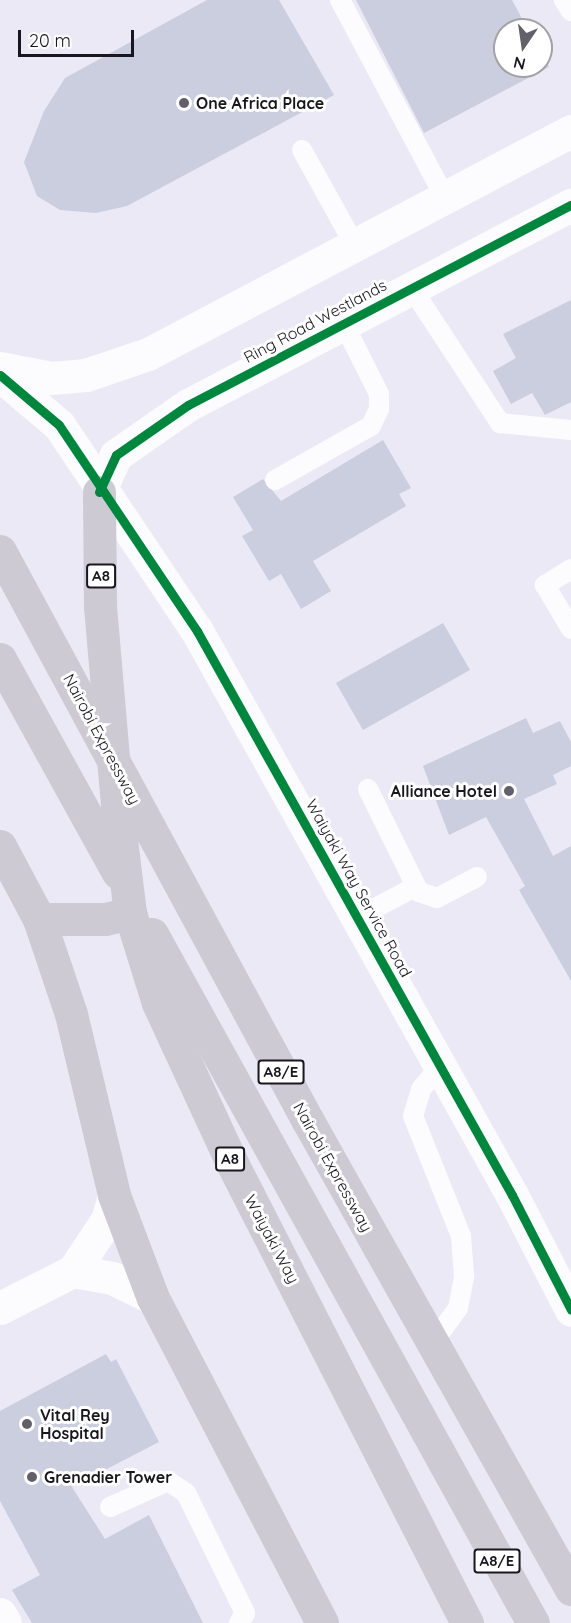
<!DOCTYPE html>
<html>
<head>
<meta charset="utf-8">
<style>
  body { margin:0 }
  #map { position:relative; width:571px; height:1623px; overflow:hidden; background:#ebe9f6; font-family:Quicksand,sans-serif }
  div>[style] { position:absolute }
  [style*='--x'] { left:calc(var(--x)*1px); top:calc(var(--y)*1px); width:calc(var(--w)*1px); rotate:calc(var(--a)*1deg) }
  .building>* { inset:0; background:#cacedf }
  .lane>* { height:20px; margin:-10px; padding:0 10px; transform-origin:10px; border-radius:10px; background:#fcfcfe }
  .street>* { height:33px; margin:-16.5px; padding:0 16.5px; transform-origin:16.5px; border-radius:16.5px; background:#fcfcfe }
  .secondary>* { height:33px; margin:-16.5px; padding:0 16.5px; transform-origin:16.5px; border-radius:16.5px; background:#fcfcfe }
  .highway>* { height:33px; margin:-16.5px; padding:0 16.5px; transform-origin:16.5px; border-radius:16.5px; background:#cecad3 }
  .cycleway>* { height:9px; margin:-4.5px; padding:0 4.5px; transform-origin:4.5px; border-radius:4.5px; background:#00873e }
  .dots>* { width:16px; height:16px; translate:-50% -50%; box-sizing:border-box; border:3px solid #fff; border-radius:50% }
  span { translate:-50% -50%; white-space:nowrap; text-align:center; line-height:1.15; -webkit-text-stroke:6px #fff; paint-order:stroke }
  .shield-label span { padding:2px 4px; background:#fff; border:2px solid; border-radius:4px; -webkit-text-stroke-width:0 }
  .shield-label { font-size:15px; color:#18161e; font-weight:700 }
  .poi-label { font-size:16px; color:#18161e; font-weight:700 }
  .left { translate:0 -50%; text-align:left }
  .right { translate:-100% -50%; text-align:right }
  .street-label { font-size:16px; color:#18161e }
  .north { position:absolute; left:493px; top:18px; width:60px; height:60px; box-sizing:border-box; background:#fff; border:2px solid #a3a2a5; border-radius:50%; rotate:193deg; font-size:16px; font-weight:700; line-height:24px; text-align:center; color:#18161e }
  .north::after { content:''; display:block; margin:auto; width:21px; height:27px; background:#62606a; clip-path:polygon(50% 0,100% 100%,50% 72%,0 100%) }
  .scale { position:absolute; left:18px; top:30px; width:116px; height:27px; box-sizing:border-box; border:3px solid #18161e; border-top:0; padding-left:8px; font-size:18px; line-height:21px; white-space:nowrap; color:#18161e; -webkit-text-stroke:4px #fff; paint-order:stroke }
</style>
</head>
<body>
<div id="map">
  <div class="building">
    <div style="clip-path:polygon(207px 0,279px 0,334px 95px,127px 206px,96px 213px,60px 210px,37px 196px,24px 162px,44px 111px,65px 78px)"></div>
    <div style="clip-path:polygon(356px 0,512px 0,528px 30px,505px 30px,505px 66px,541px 66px,541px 53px,549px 67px,424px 133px)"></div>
    <div style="clip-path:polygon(571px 300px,571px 402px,545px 415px,532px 393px,511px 404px,493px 371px,516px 358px,503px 334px)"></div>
    <div style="clip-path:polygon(383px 440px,411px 488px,399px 494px,406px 506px,313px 561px,331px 591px,301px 609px,281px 574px,269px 581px,242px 536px,253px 530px,233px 497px,263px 479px,281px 501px)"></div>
    <div style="clip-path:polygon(443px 623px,470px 670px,363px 730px,336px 683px)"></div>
    <div style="clip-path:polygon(526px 718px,533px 733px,560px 721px,571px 742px,571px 766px,553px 775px,557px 784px,524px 799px,553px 856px,571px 846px,571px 981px,519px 890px,525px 886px,486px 817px,449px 835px,423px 766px)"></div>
    <div style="clip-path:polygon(106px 1354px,111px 1362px,116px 1359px,159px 1442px,72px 1487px,105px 1539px,149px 1515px,203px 1623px,32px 1623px,12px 1590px,40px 1575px,0 1501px,0 1411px)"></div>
  </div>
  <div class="lane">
    <div style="--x:340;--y:0;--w:222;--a:62"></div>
    <div style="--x:564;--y:0;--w:13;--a:58"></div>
    <div style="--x:302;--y:150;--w:105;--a:61"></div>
    <div style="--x:411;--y:287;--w:163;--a:56.8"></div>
    <div style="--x:500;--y:423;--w:71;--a:5.6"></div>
    <div style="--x:275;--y:480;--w:110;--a:-29.4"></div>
    <div style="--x:371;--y:426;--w:19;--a:-65"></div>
    <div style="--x:379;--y:409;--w:15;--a:-90"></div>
    <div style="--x:379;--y:394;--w:80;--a:-116.6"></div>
    <div style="--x:571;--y:569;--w:31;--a:148"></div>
    <div style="--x:545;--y:585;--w:51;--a:59.4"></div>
    <div style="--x:368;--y:789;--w:115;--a:63.7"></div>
    <div style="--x:419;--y:892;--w:19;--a:18"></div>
    <div style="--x:437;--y:898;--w:45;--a:-27.7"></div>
    <div style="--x:358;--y:917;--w:64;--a:-27.8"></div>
    <div style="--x:432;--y:1344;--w:44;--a:-54.2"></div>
    <div style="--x:458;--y:1308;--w:33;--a:-79"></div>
    <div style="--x:464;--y:1276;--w:40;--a:-94.3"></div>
    <div style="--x:461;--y:1236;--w:129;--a:-111.8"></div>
    <div style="--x:413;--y:1116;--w:28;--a:-73"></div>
    <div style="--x:421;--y:1089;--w:31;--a:-50"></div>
    <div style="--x:110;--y:1507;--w:64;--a:-24.1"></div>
    <div style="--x:168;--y:1481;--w:22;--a:34"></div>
    <div style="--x:186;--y:1493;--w:134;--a:63.8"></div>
    <div style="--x:245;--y:1613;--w:12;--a:121"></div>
  </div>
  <div class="street">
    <div style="--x:0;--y:375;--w:77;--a:40.3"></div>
    <div style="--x:59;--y:425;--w:248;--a:56.2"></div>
    <div style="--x:197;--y:631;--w:646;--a:60.82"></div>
    <div style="--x:512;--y:1195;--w:129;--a:62.8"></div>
    <div style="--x:0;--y:1614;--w:10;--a:61"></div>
  </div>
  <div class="secondary">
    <div style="--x:0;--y:368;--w:52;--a:11.1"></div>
    <div style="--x:51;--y:378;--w:35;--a:-5"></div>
    <div style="--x:86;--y:375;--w:65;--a:-18.7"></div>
    <div style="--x:148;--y:354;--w:478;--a:-27.8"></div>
    <div style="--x:99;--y:492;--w:41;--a:-65.3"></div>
    <div style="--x:116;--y:455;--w:88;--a:-34.8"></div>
    <div style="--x:188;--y:405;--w:432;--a:-27.6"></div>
    <div style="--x:73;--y:1271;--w:40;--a:10"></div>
    <div style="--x:112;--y:1278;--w:46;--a:26"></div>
    <div style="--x:0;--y:1308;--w:82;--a:-26.9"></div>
    <div style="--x:73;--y:1271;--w:61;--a:-56.3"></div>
    <div style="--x:107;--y:1220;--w:26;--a:-74"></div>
  </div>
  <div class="highway">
    <div style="--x:99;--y:492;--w:114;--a:89.5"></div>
    <div style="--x:100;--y:606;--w:201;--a:85.1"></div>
    <div style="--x:117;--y:806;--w:108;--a:83.1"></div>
    <div style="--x:130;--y:913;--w:94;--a:72.7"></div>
    <div style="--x:158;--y:1003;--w:174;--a:65.2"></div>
    <div style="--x:231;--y:1161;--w:519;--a:62.94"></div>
    <div style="--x:0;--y:551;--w:648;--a:61.62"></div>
    <div style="--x:308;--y:1121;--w:537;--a:60.67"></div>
    <div style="--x:0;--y:659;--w:244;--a:61.1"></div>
    <div style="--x:0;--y:846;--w:83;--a:61.9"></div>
    <div style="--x:39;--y:919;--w:100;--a:71.4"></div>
    <div style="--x:71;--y:1014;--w:186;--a:76.6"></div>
    <div style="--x:114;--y:1195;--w:110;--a:69.3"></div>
    <div style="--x:153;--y:1298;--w:366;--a:62.5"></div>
    <div style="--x:39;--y:919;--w:66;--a:0"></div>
    <div style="--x:105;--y:919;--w:26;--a:-13"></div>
    <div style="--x:152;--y:934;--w:787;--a:61.06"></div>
  </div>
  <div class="cycleway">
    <div style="--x:0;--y:375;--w:77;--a:40.3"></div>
    <div style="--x:59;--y:425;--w:248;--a:56.2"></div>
    <div style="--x:197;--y:631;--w:646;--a:60.82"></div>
    <div style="--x:512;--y:1195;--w:129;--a:62.8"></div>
    <div style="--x:99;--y:492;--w:41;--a:-65.3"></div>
    <div style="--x:116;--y:455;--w:88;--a:-34.8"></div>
    <div style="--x:188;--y:405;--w:432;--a:-27.6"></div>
  </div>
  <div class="dots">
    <div style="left:184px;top:103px;background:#62606a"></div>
    <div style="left:509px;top:791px;background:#62606a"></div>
    <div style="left:27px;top:1424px;background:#62606a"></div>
    <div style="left:32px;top:1477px;background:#62606a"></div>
  </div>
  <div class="shield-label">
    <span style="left:101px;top:576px">A8</span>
    <span style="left:281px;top:1072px">A8/E</span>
    <span style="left:230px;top:1159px">A8</span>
    <span style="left:497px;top:1561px">A8/E</span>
  </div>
  <div class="poi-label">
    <span class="left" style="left:196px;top:103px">One Africa Place</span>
    <span class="right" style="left:497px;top:791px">Alliance Hotel</span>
    <span class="left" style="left:40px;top:1424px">Vital Rey<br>Hospital</span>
    <span class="left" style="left:44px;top:1477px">Grenadier Tower</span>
  </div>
  <div class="street-label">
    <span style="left:315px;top:321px;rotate:-28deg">Ring Road Westlands</span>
    <span style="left:102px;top:739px;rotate:62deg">Nairobi Expressway</span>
    <span style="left:359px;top:888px;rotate:61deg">Waiyaki Way Service Road</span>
    <span style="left:333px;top:1167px;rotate:61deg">Nairobi Expressway</span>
    <span style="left:272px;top:1239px;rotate:62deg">Waiyaki Way</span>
  </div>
  <div class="north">N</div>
  <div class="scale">20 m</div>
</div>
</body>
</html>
